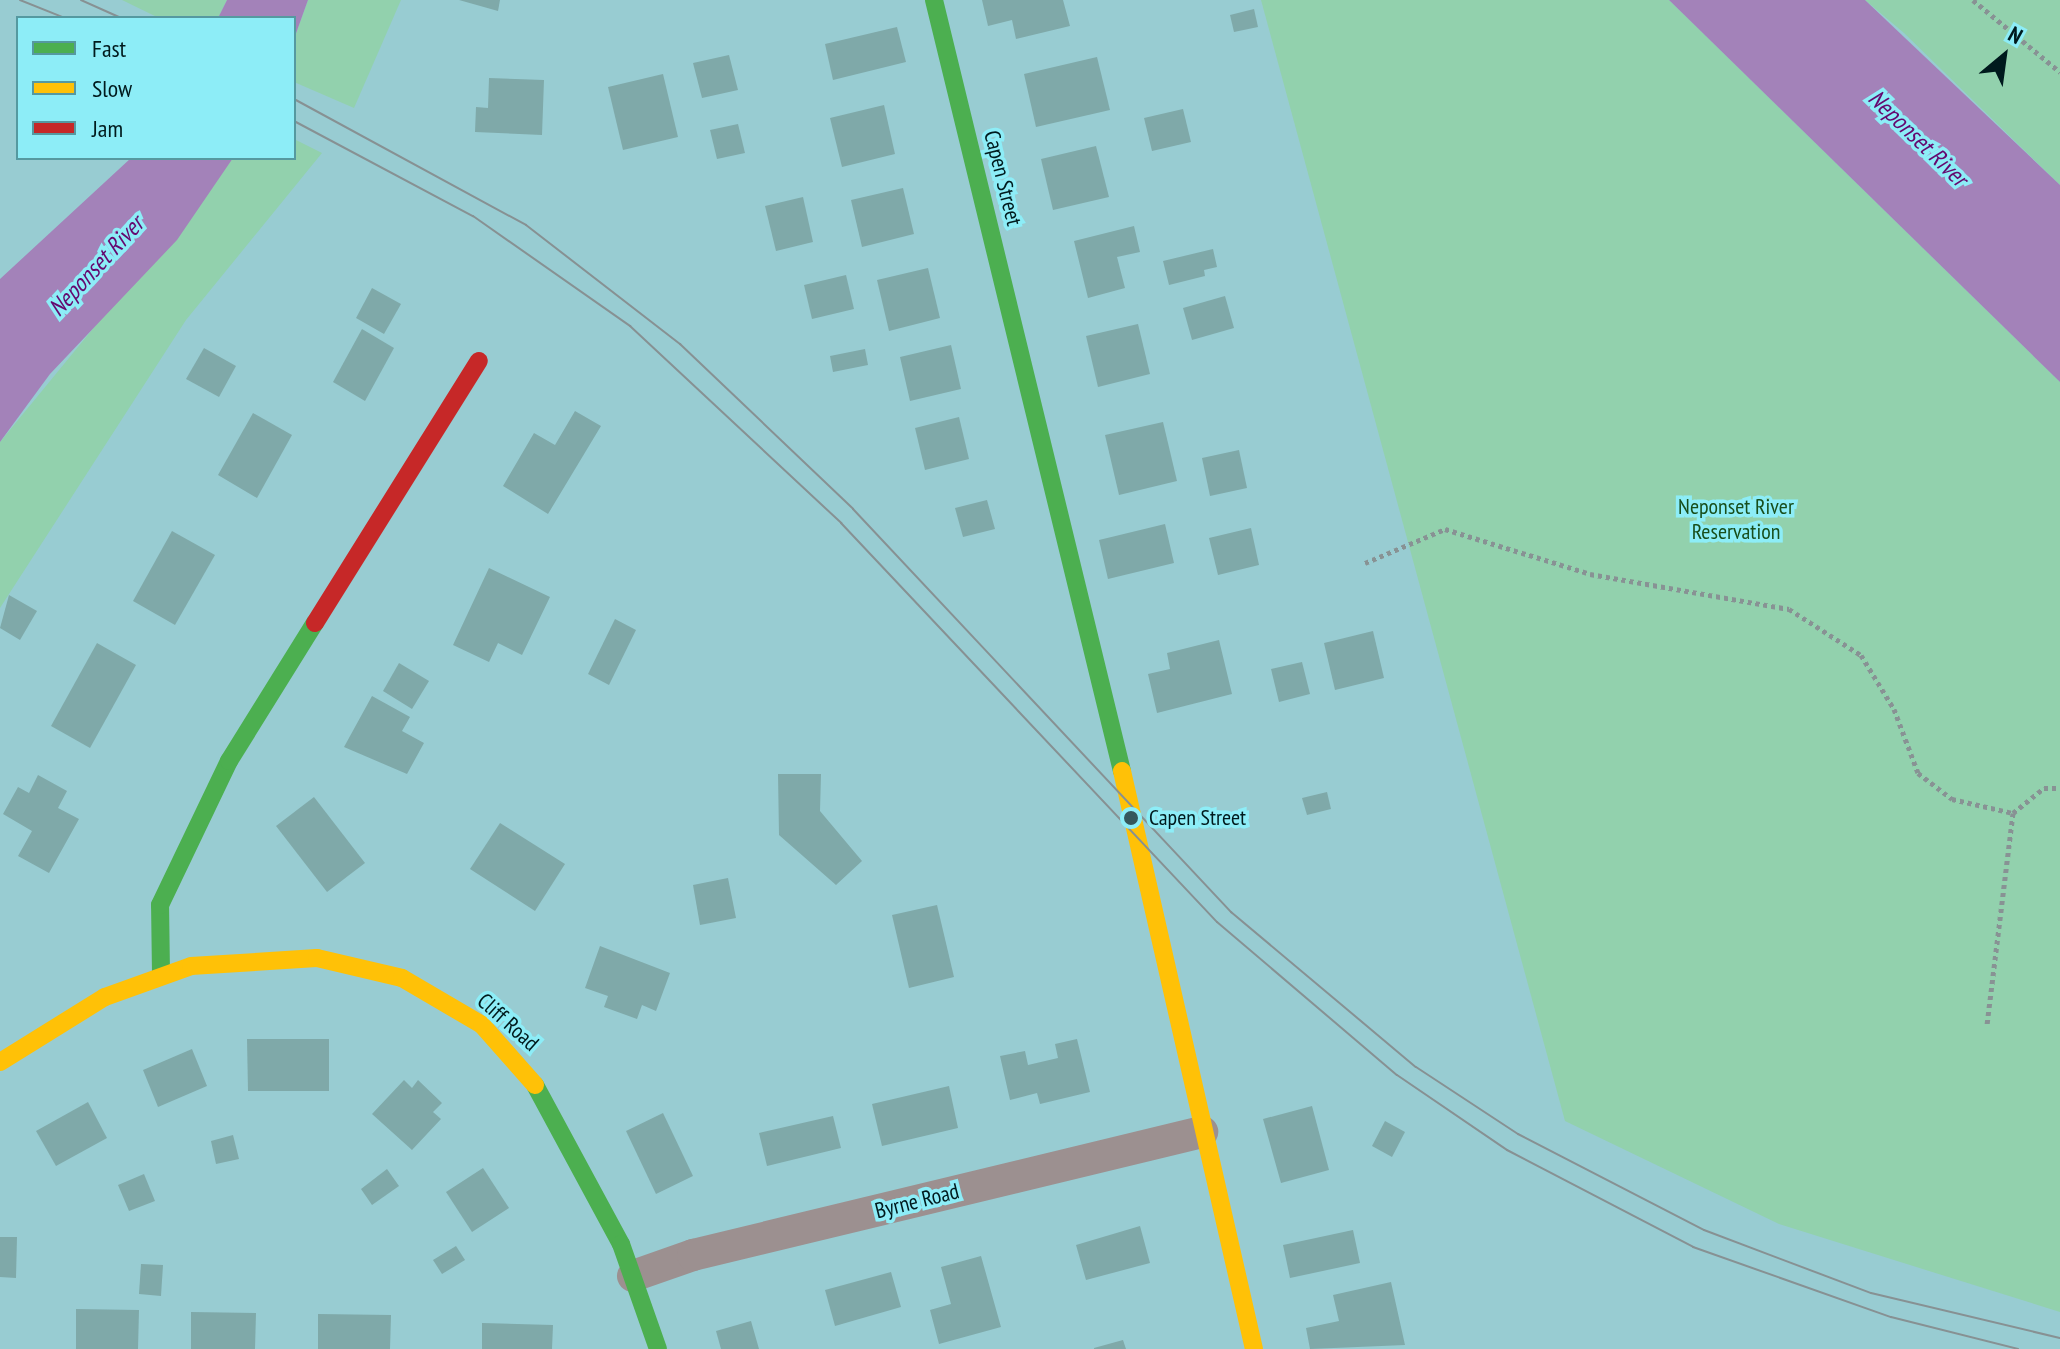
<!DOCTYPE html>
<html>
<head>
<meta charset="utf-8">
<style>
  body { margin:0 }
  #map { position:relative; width:2060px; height:1349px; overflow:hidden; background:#98ccd2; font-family:"PT Sans Narrow",sans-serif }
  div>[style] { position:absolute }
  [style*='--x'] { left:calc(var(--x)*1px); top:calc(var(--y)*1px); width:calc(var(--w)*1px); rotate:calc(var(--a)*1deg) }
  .green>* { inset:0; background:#92d1ad }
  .water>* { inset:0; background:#a382b9 }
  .building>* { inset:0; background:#7fa9a9 }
  .path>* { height:5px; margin-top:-2.5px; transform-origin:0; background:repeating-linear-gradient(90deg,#889294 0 4px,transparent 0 8px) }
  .street>* { height:32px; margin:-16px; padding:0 16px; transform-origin:16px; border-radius:16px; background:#9c9090 }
  .fast>* { height:18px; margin:-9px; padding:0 9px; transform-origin:9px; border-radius:9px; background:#4caf50 }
  .slow>* { height:18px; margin:-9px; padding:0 9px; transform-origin:9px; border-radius:9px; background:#ffc107 }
  .jam>* { height:18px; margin:-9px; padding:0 9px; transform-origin:9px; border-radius:9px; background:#c62828 }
  .tram>* { height:2px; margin:-1px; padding:0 1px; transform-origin:1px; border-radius:1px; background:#879193 }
  .dots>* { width:22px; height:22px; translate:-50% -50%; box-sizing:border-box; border:4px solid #8dedf7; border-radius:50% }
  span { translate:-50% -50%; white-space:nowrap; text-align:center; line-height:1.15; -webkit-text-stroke:7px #8dedf7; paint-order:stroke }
  .street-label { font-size:22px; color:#001a1d }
  .park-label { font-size:22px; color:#184e1b }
  .poi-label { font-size:22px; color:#001a1d }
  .left { translate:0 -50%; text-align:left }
  .water-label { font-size:24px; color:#65086e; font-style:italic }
  .legend { position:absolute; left:16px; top:16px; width:280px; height:144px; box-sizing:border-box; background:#8dedf7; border:2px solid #5599a0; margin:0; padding:10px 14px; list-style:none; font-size:24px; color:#001a1d }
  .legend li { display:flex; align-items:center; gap:16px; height:40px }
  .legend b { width:40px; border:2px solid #5599a0 }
  .north { position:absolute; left:1964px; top:16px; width:80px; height:80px; -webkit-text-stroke:6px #8dedf7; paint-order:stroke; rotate:29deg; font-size:22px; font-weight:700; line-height:32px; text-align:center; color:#001a1d }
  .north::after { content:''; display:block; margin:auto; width:28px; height:36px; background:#001a1d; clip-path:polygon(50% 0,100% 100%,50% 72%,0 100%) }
</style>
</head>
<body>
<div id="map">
  <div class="green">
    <div style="clip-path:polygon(122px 0,227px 0,218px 18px,159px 18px)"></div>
    <div style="clip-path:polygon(308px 0,401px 0,354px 108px,294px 82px,294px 39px)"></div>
    <div style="clip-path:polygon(1261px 0,1669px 0,2060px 382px,2060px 1312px,1779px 1224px,1565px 1121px)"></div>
    <div style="clip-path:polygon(1865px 0,2060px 0,2060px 185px,1904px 33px)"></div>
    <div style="clip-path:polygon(294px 139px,322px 153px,186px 320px,0 608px,0 442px,233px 158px,294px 158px)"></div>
  </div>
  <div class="water">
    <div style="clip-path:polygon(227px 0,308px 0,294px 39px,294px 18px,218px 18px)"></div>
    <div style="clip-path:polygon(1669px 0,1865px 0,2060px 185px,2060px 382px)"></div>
    <div style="clip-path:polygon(131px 158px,233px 158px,177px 240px,50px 374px,0 442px,0 279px)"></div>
  </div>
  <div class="building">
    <div style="clip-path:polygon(459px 0,500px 0,498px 11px)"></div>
    <div style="clip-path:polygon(982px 0,1063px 0,1070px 26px,1016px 39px,1012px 20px,988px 26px)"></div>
    <div style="clip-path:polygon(1254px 9px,1258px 27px,1234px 32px,1230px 15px)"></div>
    <div style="clip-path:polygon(897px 27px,906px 62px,833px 80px,825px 44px)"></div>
    <div style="clip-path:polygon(729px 55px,738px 90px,702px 98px,693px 63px)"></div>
    <div style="clip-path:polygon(1097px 57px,1110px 110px,1036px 127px,1024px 74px)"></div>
    <div style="clip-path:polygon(663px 74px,678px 137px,623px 150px,608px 87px)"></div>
    <div style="clip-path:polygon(489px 78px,544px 80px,542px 135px,475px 132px,476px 107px,488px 108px)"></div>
    <div style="clip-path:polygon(884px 105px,895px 154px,842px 167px,830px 118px)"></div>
    <div style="clip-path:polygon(1183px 109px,1191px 142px,1152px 151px,1144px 118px)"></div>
    <div style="clip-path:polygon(738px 124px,745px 153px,717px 159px,710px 130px)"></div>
    <div style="clip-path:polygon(1096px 146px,1109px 197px,1053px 210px,1041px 159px)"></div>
    <div style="clip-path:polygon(903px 188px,914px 234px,862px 247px,851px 200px)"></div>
    <div style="clip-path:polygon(803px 197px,813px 242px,776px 251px,765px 206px)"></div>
    <div style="clip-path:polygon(1134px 226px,1140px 252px,1117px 257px,1125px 288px,1088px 298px,1074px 241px)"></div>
    <div style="clip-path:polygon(1213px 249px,1217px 267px,1204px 270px,1205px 276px,1169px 285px,1163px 261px)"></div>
    <div style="clip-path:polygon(928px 268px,940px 318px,889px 331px,877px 280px)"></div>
    <div style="clip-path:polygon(846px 275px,854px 309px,812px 319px,804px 285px)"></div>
    <div style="clip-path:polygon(372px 288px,401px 304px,384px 334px,356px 318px)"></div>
    <div style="clip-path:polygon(1225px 296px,1234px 328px,1192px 340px,1183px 308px)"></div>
    <div style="clip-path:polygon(1138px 324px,1150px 374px,1098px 387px,1086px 336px)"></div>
    <div style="clip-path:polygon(362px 329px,394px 348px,365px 401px,333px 382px)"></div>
    <div style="clip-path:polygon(951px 345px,961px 389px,910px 401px,900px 357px)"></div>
    <div style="clip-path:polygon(204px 348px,236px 366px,219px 397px,186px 379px)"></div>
    <div style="clip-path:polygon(865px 349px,868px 365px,833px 372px,830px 356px)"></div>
    <div style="clip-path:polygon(575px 411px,601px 426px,548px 514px,503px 486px,534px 433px,555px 445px)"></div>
    <div style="clip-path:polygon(253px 413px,292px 435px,257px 498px,218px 475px)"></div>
    <div style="clip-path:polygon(959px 417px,969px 459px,925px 470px,915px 428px)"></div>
    <div style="clip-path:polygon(1163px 422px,1177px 481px,1119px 495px,1105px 435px)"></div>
    <div style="clip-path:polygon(1239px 450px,1247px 488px,1210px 496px,1202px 458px)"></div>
    <div style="clip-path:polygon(987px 500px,995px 529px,963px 537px,955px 508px)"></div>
    <div style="clip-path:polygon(1165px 524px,1174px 563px,1108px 579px,1099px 540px)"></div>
    <div style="clip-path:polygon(1251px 528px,1259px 565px,1218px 575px,1209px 538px)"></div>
    <div style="clip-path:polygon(172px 531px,215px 555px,175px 625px,133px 601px)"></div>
    <div style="clip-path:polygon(489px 568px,550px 597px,522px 655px,498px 643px,489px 662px,453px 645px)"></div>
    <div style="clip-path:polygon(9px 595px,37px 611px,20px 640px,0 628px)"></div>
    <div style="clip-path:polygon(615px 619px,636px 630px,609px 685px,588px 674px)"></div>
    <div style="clip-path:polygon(1373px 631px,1384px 678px,1335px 690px,1324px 643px)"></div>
    <div style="clip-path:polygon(1219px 640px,1232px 694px,1157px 713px,1148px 674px,1170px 669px,1167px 653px)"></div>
    <div style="clip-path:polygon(97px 643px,136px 665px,90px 748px,51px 726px)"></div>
    <div style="clip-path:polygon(1302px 662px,1310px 694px,1279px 702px,1271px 669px)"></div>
    <div style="clip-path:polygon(399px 663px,429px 681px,412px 709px,383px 691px)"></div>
    <div style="clip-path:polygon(372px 696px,410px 717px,402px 731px,424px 743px,407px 774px,344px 747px)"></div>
    <div style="clip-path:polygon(778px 774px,821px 774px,820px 811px,862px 861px,836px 885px,779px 835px)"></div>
    <div style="clip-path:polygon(38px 775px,67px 791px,58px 808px,79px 819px,49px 873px,18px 856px,32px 831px,3px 814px,18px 787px,29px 793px)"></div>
    <div style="clip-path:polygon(1327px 792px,1331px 809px,1307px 815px,1302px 798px)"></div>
    <div style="clip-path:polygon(314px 797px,365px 863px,327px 892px,276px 826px)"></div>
    <div style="clip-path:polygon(500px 823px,565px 864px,535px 911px,470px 869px)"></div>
    <div style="clip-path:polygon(728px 878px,736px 918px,700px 925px,693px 885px)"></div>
    <div style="clip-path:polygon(937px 905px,954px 977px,909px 988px,892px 915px)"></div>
    <div style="clip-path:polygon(600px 946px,670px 973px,656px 1011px,642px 1005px,637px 1019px,604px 1007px,608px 996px,585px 988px)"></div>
    <div style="clip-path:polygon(247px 1039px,329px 1039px,329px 1091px,248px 1091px)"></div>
    <div style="clip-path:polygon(1077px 1039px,1090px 1092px,1040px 1104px,1037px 1093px,1010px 1100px,1000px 1056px,1025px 1051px,1028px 1065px,1058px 1058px,1055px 1044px)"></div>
    <div style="clip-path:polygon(192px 1049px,207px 1086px,158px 1107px,143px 1070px)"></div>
    <div style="clip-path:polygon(404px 1080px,412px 1088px,418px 1080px,442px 1103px,433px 1112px,441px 1119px,412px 1150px,372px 1114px)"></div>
    <div style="clip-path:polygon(949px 1086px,958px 1128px,882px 1146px,872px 1104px)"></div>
    <div style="clip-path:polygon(88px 1102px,107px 1138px,56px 1166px,36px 1131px)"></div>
    <div style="clip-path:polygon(1312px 1106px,1329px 1170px,1281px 1183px,1263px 1119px)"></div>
    <div style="clip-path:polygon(663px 1113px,693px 1176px,656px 1194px,626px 1131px)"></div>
    <div style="clip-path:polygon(833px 1116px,841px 1148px,767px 1166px,759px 1133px)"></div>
    <div style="clip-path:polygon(1385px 1121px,1405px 1132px,1392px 1157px,1372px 1146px)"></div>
    <div style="clip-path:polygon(233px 1135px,239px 1159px,216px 1164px,211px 1141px)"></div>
    <div style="clip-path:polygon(483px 1168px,509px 1208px,472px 1232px,446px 1192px)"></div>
    <div style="clip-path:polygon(387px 1169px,399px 1186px,372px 1205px,361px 1189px)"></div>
    <div style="clip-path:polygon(144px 1174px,155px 1201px,129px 1211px,118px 1185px)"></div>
    <div style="clip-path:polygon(1140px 1226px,1150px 1263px,1086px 1280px,1076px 1245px)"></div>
    <div style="clip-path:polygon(1353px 1230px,1360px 1263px,1290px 1278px,1283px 1245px)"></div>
    <div style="clip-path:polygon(0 1237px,17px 1237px,16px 1278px,0 1277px)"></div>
    <div style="clip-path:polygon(456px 1246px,465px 1260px,442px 1274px,433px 1260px)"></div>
    <div style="clip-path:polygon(981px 1256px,1001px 1327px,939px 1344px,930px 1310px,951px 1304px,941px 1267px)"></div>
    <div style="clip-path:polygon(141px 1264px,163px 1265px,161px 1296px,139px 1294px)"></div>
    <div style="clip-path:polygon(891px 1272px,901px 1307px,835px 1326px,825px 1290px)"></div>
    <div style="clip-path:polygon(1391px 1282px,1405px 1345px,1310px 1349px,1306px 1328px,1339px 1321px,1333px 1295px)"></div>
    <div style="clip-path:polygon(76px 1309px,139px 1310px,138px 1349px,76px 1349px)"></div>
    <div style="clip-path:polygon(191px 1312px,256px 1313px,255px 1349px,191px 1349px)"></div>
    <div style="clip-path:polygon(318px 1314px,391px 1315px,390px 1349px,318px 1349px)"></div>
    <div style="clip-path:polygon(751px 1321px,759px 1349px,721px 1349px,716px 1331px)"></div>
    <div style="clip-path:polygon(482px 1323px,553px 1325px,552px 1349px,482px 1349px)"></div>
    <div style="clip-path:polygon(1123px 1340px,1126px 1349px,1094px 1349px,1094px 1348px)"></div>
  </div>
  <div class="path">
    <div style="--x:1973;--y:0;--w:113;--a:39.6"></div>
    <div style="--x:1365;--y:563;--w:87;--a:-23"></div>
    <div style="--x:1445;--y:529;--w:152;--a:17.2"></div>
    <div style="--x:1590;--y:574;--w:202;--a:10"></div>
    <div style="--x:1789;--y:609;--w:85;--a:32.6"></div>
    <div style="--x:1861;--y:655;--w:63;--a:58.6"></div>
    <div style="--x:1894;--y:709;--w:68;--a:69.4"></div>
    <div style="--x:1918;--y:773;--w:43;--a:37.4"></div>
    <div style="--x:1952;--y:799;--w:63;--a:12.9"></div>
    <div style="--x:2013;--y:813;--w:215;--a:97"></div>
    <div style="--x:2013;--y:813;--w:40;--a:-39"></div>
    <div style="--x:2044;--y:788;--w:16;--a:0"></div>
  </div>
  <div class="street">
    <div style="--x:633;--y:1276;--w:64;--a:-19.3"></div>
    <div style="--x:693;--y:1255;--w:524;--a:-13.59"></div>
  </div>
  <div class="fast">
    <div style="--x:934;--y:0;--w:794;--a:76.3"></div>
    <div style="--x:161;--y:973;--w:68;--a:-90.8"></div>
    <div style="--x:160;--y:905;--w:160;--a:-64.4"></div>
    <div style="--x:229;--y:761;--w:163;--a:-58.1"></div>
    <div style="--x:535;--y:1085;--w:181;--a:61.6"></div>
    <div style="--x:621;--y:1244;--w:111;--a:70.6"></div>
  </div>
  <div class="slow">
    <div style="--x:1122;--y:771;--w:593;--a:77.14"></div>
    <div style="--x:0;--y:1062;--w:123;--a:-31.8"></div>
    <div style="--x:105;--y:997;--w:91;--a:-19.8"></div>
    <div style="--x:191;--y:966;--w:126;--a:-3.6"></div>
    <div style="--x:317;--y:958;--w:87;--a:13.2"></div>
    <div style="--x:402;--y:978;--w:93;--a:30.4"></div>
    <div style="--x:482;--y:1025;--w:80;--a:48.5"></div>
  </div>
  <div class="jam">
    <div style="--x:315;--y:623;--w:309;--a:-58"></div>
  </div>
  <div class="tram">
    <div style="--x:20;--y:0;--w:48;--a:21.8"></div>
    <div style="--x:81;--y:0;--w:44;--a:24.2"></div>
    <div style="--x:294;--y:99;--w:264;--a:28.5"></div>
    <div style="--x:526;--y:225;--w:195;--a:37.7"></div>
    <div style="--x:680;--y:344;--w:239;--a:43.6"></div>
    <div style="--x:853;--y:509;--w:553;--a:46.83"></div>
    <div style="--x:1231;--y:912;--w:241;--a:40"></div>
    <div style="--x:1416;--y:1067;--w:122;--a:33.3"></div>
    <div style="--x:1518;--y:1134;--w:209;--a:27.3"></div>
    <div style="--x:1704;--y:1230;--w:178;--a:20.7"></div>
    <div style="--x:1871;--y:1293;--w:194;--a:13.4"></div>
    <div style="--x:294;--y:121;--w:203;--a:28"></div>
    <div style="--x:473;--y:216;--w:192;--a:35"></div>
    <div style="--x:630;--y:326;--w:289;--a:43"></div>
    <div style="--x:841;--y:523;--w:548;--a:46.7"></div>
    <div style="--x:1217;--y:922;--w:236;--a:40.4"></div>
    <div style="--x:1397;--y:1075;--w:133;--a:34.3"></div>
    <div style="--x:1507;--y:1150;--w:210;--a:27.5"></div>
    <div style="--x:1693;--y:1247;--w:210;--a:19.5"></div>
    <div style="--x:1891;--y:1317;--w:131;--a:14.1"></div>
  </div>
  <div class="dots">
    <div style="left:1131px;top:818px;background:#35585c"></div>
  </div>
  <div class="street-label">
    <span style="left:1003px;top:178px;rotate:76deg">Capen Street</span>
    <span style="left:508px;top:1022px;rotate:42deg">Cliff Road</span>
    <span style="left:917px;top:1201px;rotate:-14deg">Byrne Road</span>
  </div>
  <div class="park-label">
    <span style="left:1736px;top:519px">Neponset River<br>Reservation</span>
  </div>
  <div class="poi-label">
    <span class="left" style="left:1149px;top:818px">Capen Street</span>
  </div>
  <div class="water-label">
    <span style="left:1918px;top:138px;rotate:44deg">Neponset River</span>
    <span style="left:96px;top:266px;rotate:-47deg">Neponset River</span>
  </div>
  <ul class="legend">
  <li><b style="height:10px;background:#4caf50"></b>Fast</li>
  <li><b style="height:10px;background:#ffc107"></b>Slow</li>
  <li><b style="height:10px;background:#c62828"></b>Jam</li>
  </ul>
  <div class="north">N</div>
</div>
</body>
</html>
